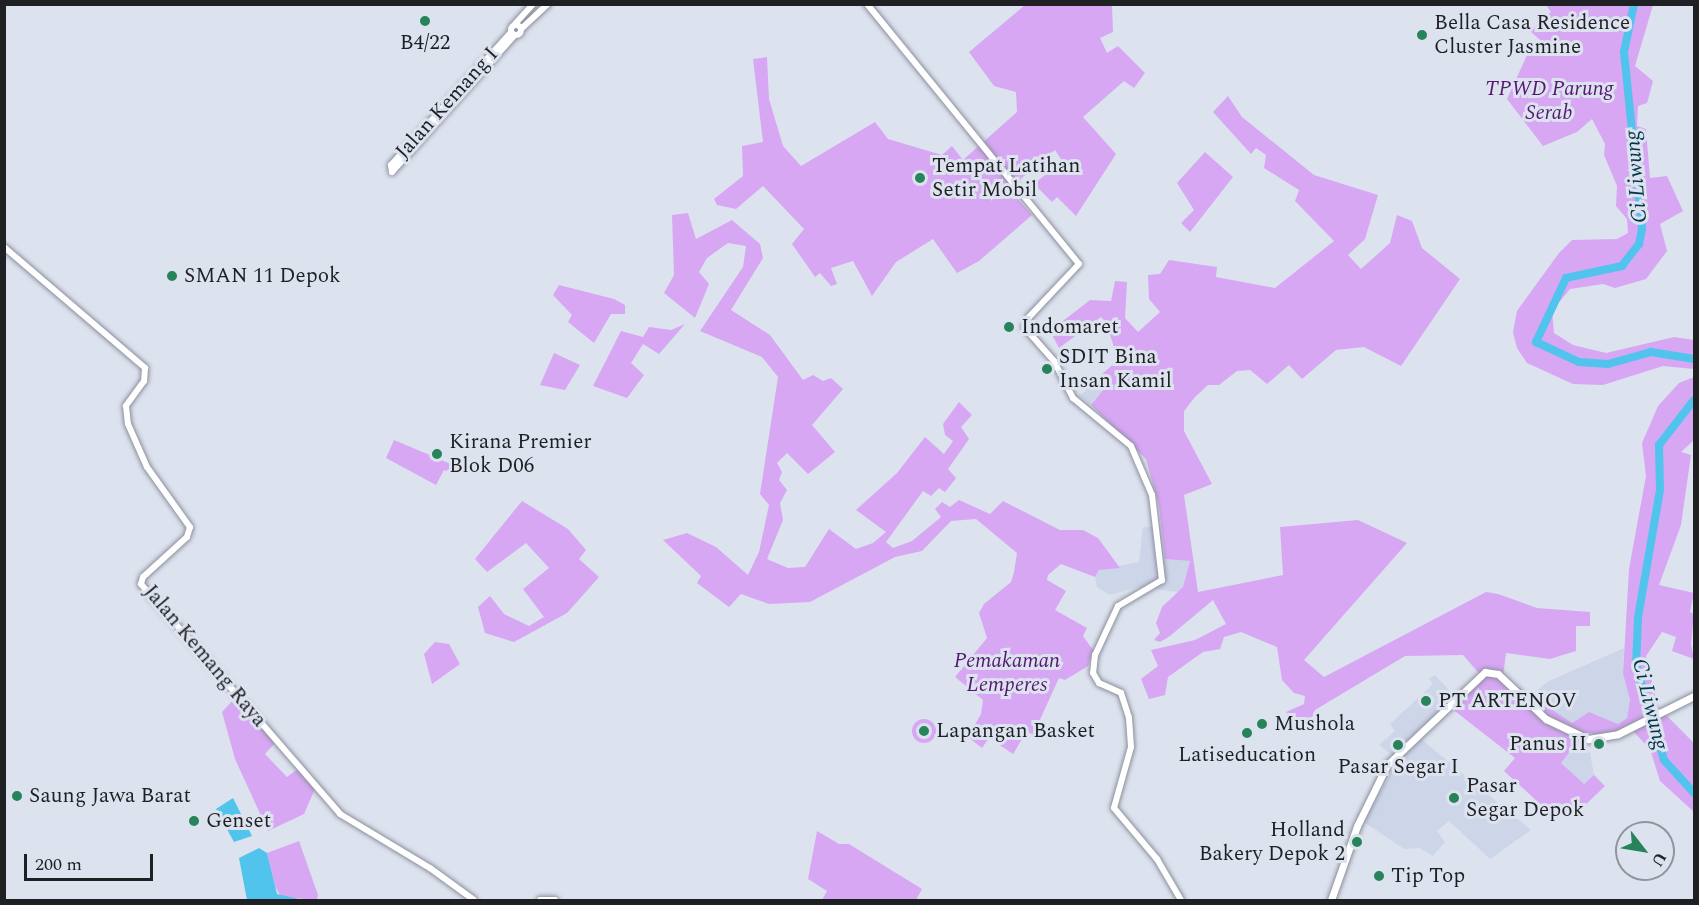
<!DOCTYPE html>
<html>
<head>
<meta charset="utf-8">
<style>
  body { margin:0 }
  #map { position:relative; width:1699px; height:905px; overflow:hidden; background:#dde2ef; font-family:Spectral,serif }
  div>[style] { position:absolute }
  [style*='--x'] { left:calc(var(--x)*1px); top:calc(var(--y)*1px); width:calc(var(--w)*1px); rotate:calc(var(--a)*1deg) }
  .built>* { inset:0; background:#cdd5e9 }
  .green>* { inset:0; background:#d7a7f4 }
  .round { border-radius:50% }
  .water>* { inset:0; background:#51c4ed }
  .river>* { height:8px; margin:-4px; padding:0 4px; transform-origin:4px; border-radius:4px; background:#51c4ed }
  .roads { filter:drop-shadow(0 0 2px #8c909c) drop-shadow(0 0 2px #8c909c) }
  .tertiary>* { height:6px; margin:-3px; padding:0 3px; transform-origin:3px; border-radius:3px; background:#fff }
  .tertiary>.ring { margin:-3px; padding:0; box-sizing:content-box; background:none; border:6px solid #fff; border-radius:50% }
  .secondary>* { height:7px; margin:-3.5px; padding:0 3.5px; transform-origin:3.5px; border-radius:3.5px; background:#fff }
  .dots>* { width:16px; height:16px; translate:-50% -50%; box-sizing:border-box; border:3px solid #dde2ef; border-radius:50% }
  span { translate:-50% -50%; white-space:nowrap; text-align:center; line-height:1.15; -webkit-text-stroke:6px #dde2ef; paint-order:stroke }
  .poi-label { font-size:21px; color:#1e2024 }
  .left { translate:0 -50%; text-align:left }
  .right { translate:-100% -50%; text-align:right }
  .park-label { font-size:21px; color:#551871; font-style:italic }
  .street-label { font-size:21px; color:#1e2024 }
  .water-label { font-size:22px; color:#003647; font-style:italic }
  .frame { position:absolute; inset:0; border:6px solid #1e2024; pointer-events:none }
  .north { position:absolute; left:1615px; top:821px; width:60px; height:60px; box-sizing:border-box; background:#dde2ef; border:2px solid #91949e; border-radius:50%; rotate:121deg; font-size:16px; font-weight:700; line-height:24px; text-align:center; color:#1e2024 }
  .north::after { content:''; display:block; margin:auto; width:21px; height:27px; background:#26835a; clip-path:polygon(50% 0,100% 100%,50% 72%,0 100%) }
  .scale { position:absolute; left:24px; top:854px; width:129px; height:27px; box-sizing:border-box; border:3px solid #1e2024; border-top:0; padding-left:8px; font-size:18px; line-height:21px; white-space:nowrap; color:#1e2024; -webkit-text-stroke:4px #dde2ef; paint-order:stroke }
</style>
</head>
<body>
<div id="map">
  <div class="built">
    <div style="clip-path:polygon(1101px 375px,1108px 384px,1091px 405px,1080px 396px)"></div>
    <div style="clip-path:polygon(1161px 526px,1165px 559px,1190px 561px,1183px 587px,1178px 592px,1138px 587px,1110px 595px,1097px 587px,1095px 577px,1099px 570px,1139px 562px,1143px 527px)"></div>
    <div style="clip-path:polygon(1624px 648px,1623px 674px,1630px 700px,1627px 718px,1618px 724px,1589px 712px,1572px 723px,1528px 697px,1549px 681px)"></div>
    <div style="clip-path:polygon(1435px 675px,1459px 701px,1421px 739px,1531px 830px,1490px 859px,1449px 821px,1437px 831px,1445px 842px,1433px 856px,1419px 848px,1404px 849px,1364px 822px,1398px 760px,1379px 745px,1395px 731px,1390px 724px,1433px 684px,1429px 679px)"></div>
    <div style="clip-path:polygon(1577px 742px,1587px 746px,1590px 753px,1594px 775px,1584px 784px,1560px 763px)"></div>
  </div>
  <div class="green">
    <div style="clip-path:polygon(1025px 5px,1112px 5px,1113px 32px,1100px 38px,1107px 53px,1118px 46px,1145px 73px,1134px 88px,1124px 81px,1083px 117px,1116px 154px,1076px 216px,1057px 197px,1052px 202px,1034px 184px,1062px 161px,1055px 150px,1009px 189px,1032px 215px,979px 261px,957px 273px,933px 239px,896px 262px,872px 296px,853px 261px,831px 268px,837px 284px,831px 286px,820px 273px,815px 277px,792px 244px,804px 229px,763px 186px,736px 209px,717px 205px,714px 199px,743px 176px,742px 146px,763px 142px,753px 59px,767px 57px,769px 99px,783px 146px,801px 166px,875px 122px,888px 139px,942px 155px,952px 146px,963px 160px,1017px 112px,1016px 92px,994px 86px,969px 52px)"></div>
    <div style="clip-path:polygon(1546px 5px,1653px 5px,1635px 66px,1653px 81px,1647px 103px,1638px 106px,1637px 126px,1646px 129px,1650px 178px,1667px 176px,1683px 211px,1660px 224px,1667px 251px,1646px 279px,1615px 288px,1603px 284px,1570px 289px,1552px 311px,1554px 333px,1573px 345px,1606px 353px,1674px 337px,1694px 340px,1694px 369px,1663px 366px,1603px 385px,1573px 384px,1527px 363px,1517px 348px,1513px 332px,1517px 311px,1559px 253px,1572px 240px,1617px 239px,1628px 233px,1627px 219px,1616px 206px,1617px 186px,1604px 155px,1605px 144px,1592px 119px,1577px 132px,1543px 146px,1507px 99px,1527px 55px,1540px 40px,1530px 31px,1551px 12px)"></div>
    <div style="clip-path:polygon(1228px 96px,1242px 117px,1314px 175px,1378px 195px,1365px 239px,1348px 255px,1361px 269px,1390px 243px,1397px 215px,1412px 221px,1422px 248px,1460px 279px,1401px 366px,1364px 347px,1336px 350px,1302px 379px,1289px 365px,1267px 384px,1250px 370px,1237px 371px,1219px 385px,1208px 385px,1195px 397px,1184px 411px,1184px 431px,1212px 484px,1184px 495px,1198px 592px,1283px 575px,1280px 527px,1358px 520px,1407px 543px,1304px 660px,1324px 677px,1486px 592px,1498px 594px,1537px 608px,1590px 612px,1590px 626px,1576px 626px,1576px 651px,1550px 659px,1506px 653px,1503px 677px,1572px 723px,1589px 712px,1618px 724px,1627px 718px,1630px 700px,1623px 674px,1629px 569px,1646px 476px,1642px 443px,1658px 406px,1679px 383px,1694px 377px,1694px 440px,1681px 452px,1691px 455px,1681px 525px,1659px 585px,1694px 593px,1690px 612px,1694px 614px,1691px 644px,1694px 659px,1672px 651px,1676px 637px,1662px 632px,1646px 656px,1658px 707px,1694px 743px,1694px 812px,1660px 781px,1650px 749px,1629px 727px,1603px 737px,1590px 733px,1577px 742px,1561px 763px,1584px 784px,1594px 775px,1605px 786px,1575px 815px,1560px 803px,1550px 813px,1504px 771px,1515px 758px,1451px 708px,1484px 679px,1463px 655px,1405px 656px,1315px 710px,1311px 720px,1288px 716px,1286px 712px,1304px 704px,1305px 696px,1294px 693px,1282px 680px,1277px 647px,1241px 632px,1224px 637px,1220px 649px,1203px 652px,1168px 677px,1165px 695px,1149px 699px,1141px 679px,1158px 666px,1151px 650px,1195px 640px,1226px 624px,1213px 600px,1170px 636px,1160px 642px,1154px 640px,1160px 633px,1156px 623px,1162px 607px,1183px 587px,1190px 561px,1165px 559px,1159px 506px,1146px 459px,1091px 405px,1108px 384px,1101px 375px,1118px 360px,1106px 322px,1101px 317px,1059px 348px,1050px 331px,1090px 300px,1111px 301px,1115px 281px,1127px 282px,1125px 318px,1138px 332px,1160px 312px,1149px 299px,1148px 275px,1160px 274px,1169px 260px,1217px 267px,1216px 277px,1275px 288px,1334px 241px,1295px 201px,1299px 190px,1264px 168px,1266px 155px,1256px 148px,1251px 154px,1213px 112px)"></div>
    <div style="clip-path:polygon(1205px 152px,1233px 177px,1190px 232px,1181px 223px,1194px 210px,1177px 183px)"></div>
    <div style="clip-path:polygon(688px 213px,696px 239px,732px 220px,760px 244px,763px 258px,731px 310px,770px 335px,803px 380px,813px 375px,823px 381px,831px 378px,843px 389px,812px 425px,835px 452px,808px 474px,787px 453px,777px 463px,782px 472px,779px 480px,787px 490px,780px 503px,783px 520px,767px 559px,788px 568px,805px 567px,829px 529px,856px 549px,873px 543px,886px 532px,856px 510px,897px 473px,925px 437px,944px 454px,953px 441px,945px 435px,943px 424px,959px 402px,972px 415px,961px 427px,969px 439px,948px 469px,956px 478px,945px 492px,939px 488px,931px 496px,923px 491px,886px 542px,893px 548px,912px 541px,941px 517px,935px 509px,942px 502px,950px 507px,959px 500px,990px 514px,1003px 501px,1060px 530px,1083px 530px,1098px 538px,1120px 568px,1099px 570px,1095px 577px,1061px 564px,1048px 575px,1047px 580px,1066px 591px,1055px 610px,1087px 628px,1083px 636px,1093px 650px,1088px 666px,1065px 680px,1059px 678px,1033px 735px,1027px 731px,1013px 754px,989px 738px,982px 748px,968px 737px,981px 714px,983px 700px,955px 677px,987px 638px,979px 613px,984px 604px,1011px 582px,1014px 572px,1017px 553px,976px 519px,951px 521px,922px 551px,895px 557px,810px 602px,769px 604px,741px 594px,729px 607px,697px 583px,701px 576px,663px 540px,687px 533px,716px 547px,748px 575px,759px 552px,769px 505px,760px 494px,778px 377px,762px 357px,700px 331px,743px 267px,746px 246px,728px 243px,707px 258px,699px 272px,709px 284px,695px 318px,664px 293px,674px 275px,672px 215px)"></div>
    <div style="clip-path:polygon(559px 285px,614px 299px,625px 305px,625px 314px,611px 314px,594px 343px,568px 322px,572px 315px,553px 295px)"></div>
    <div style="clip-path:polygon(685px 324px,659px 354px,643px 344px,631px 363px,644px 375px,627px 398px,593px 386px,621px 331px,643px 337px,649px 327px,671px 330px)"></div>
    <div style="clip-path:polygon(554px 353px,580px 365px,565px 390px,540px 385px)"></div>
    <div style="clip-path:polygon(394px 440px,425px 453px,453px 465px,450px 472px,444px 470px,436px 485px,386px 458px)"></div>
    <div style="clip-path:polygon(522px 501px,568px 529px,586px 550px,579px 559px,599px 577px,567px 613px,514px 642px,485px 633px,478px 607px,490px 596px,504px 614px,529px 626px,544px 617px,523px 589px,549px 568px,526px 543px,487px 572px,475px 559px)"></div>
    <div style="clip-path:polygon(435px 642px,449px 644px,460px 664px,432px 684px,424px 654px)"></div>
    <div style="clip-path:polygon(236px 697px,276px 742px,265px 754px,287px 777px,299px 768px,315px 789px,304px 814px,268px 831px,235px 759px,222px 712px)"></div>
    <div class="round" style="left:912px;top:719px;width:24px;height:24px"></div>
    <div style="clip-path:polygon(817px 831px,839px 844px,849px 844px,922px 889px,916px 900px,822px 900px,827px 891px,808px 879px)"></div>
    <div style="clip-path:polygon(299px 841px,318px 895px,317px 900px,281px 897px,275px 886px,267px 853px)"></div>
  </div>
  <div class="water">
    <div style="clip-path:polygon(233px 798px,252px 836px,234px 842px,216px 809px)"></div>
    <div style="clip-path:polygon(259px 848px,267px 853px,277px 894px,303px 900px,247px 900px,239px 858px)"></div>
  </div>
  <div class="river">
    <div style="--x:1634;--y:4;--w:49;--a:101.8"></div>
    <div style="--x:1624;--y:52;--w:178;--a:84.2"></div>
    <div style="--x:1642;--y:229;--w:15;--a:101"></div>
    <div style="--x:1639;--y:244;--w:28;--a:128"></div>
    <div style="--x:1622;--y:266;--w:57;--a:167.9"></div>
    <div style="--x:1566;--y:278;--w:71;--a:115.1"></div>
    <div style="--x:1536;--y:342;--w:47;--a:24.9"></div>
    <div style="--x:1579;--y:362;--w:29;--a:4"></div>
    <div style="--x:1608;--y:364;--w:45;--a:-15.6"></div>
    <div style="--x:1651;--y:352;--w:44;--a:9.2"></div>
    <div style="--x:1694;--y:400;--w:57;--a:127.9"></div>
    <div style="--x:1659;--y:445;--w:45;--a:88.7"></div>
    <div style="--x:1660;--y:490;--w:130;--a:99.8"></div>
    <div style="--x:1638;--y:618;--w:47;--a:92.4"></div>
    <div style="--x:1636;--y:665;--w:99;--a:73.6"></div>
    <div style="--x:1664;--y:760;--w:45;--a:47.7"></div>
  </div>
  <div class="roads">
    <div class="tertiary">
      <div style="--x:867;--y:4;--w:335;--a:50.8"></div>
      <div style="--x:1079;--y:264;--w:73;--a:133.3"></div>
      <div style="--x:1029;--y:317;--w:12;--a:110"></div>
      <div style="--x:1025;--y:328;--w:44;--a:48.7"></div>
      <div style="--x:1054;--y:361;--w:42;--a:62.8"></div>
      <div style="--x:1073;--y:398;--w:75;--a:39.6"></div>
      <div style="--x:1131;--y:446;--w:53;--a:66.8"></div>
      <div style="--x:1152;--y:495;--w:86;--a:83.3"></div>
      <div style="--x:1162;--y:580;--w:51;--a:149.4"></div>
      <div style="--x:1118;--y:606;--w:54;--a:115.1"></div>
      <div style="--x:1095;--y:655;--w:18;--a:96"></div>
      <div style="--x:1093;--y:673;--w:12;--a:59"></div>
      <div style="--x:1099;--y:683;--w:24;--a:24"></div>
      <div style="--x:1121;--y:693;--w:26;--a:72"></div>
      <div style="--x:1129;--y:718;--w:29;--a:86"></div>
      <div style="--x:1131;--y:747;--w:63;--a:105.6"></div>
      <div style="--x:1114;--y:808;--w:67;--a:49.9"></div>
      <div style="--x:1157;--y:859;--w:48;--a:59.7"></div>
      <div style="--x:515;--y:24;--w:27;--a:-48"></div>
      <div class="ring" style="left:511px;top:25px;width:4px;height:4px"></div>
      <div style="--x:521;--y:29;--w:37;--a:-43"></div>
      <div style="--x:392;--y:172;--w:7;--a:-98"></div>
      <div style="--x:391;--y:165;--w:179;--a:-47.9"></div>
      <div style="--x:392;--y:172;--w:184;--a:-48.1"></div>
      <div style="--x:4;--y:247;--w:186;--a:40.6"></div>
      <div style="--x:145;--y:368;--w:13;--a:94"></div>
      <div style="--x:144;--y:381;--w:31;--a:126"></div>
      <div style="--x:126;--y:406;--w:18;--a:84"></div>
      <div style="--x:128;--y:424;--w:47;--a:66.2"></div>
      <div style="--x:147;--y:467;--w:74;--a:54.4"></div>
      <div style="--x:190;--y:527;--w:10;--a:107"></div>
      <div style="--x:187;--y:537;--w:59;--a:137.7"></div>
      <div style="--x:143;--y:577;--w:7;--a:106"></div>
      <div style="--x:141;--y:584;--w:304;--a:49.1"></div>
      <div style="--x:340;--y:814;--w:105;--a:31"></div>
      <div style="--x:430;--y:868;--w:54;--a:36"></div>
      <div style="--x:540;--y:900;--w:15;--a:0"></div>
    </div>
    <div class="secondary">
      <div style="--x:1331;--y:900;--w:78;--a:-70.6"></div>
      <div style="--x:1357;--y:826;--w:68;--a:-63.8"></div>
      <div style="--x:1387;--y:765;--w:135;--a:-43.5"></div>
      <div style="--x:1485;--y:672;--w:13;--a:9"></div>
      <div style="--x:1498;--y:674;--w:66;--a:43.2"></div>
      <div style="--x:1546;--y:719;--w:47;--a:25.5"></div>
      <div style="--x:1588;--y:739;--w:30;--a:-9"></div>
      <div style="--x:1618;--y:734;--w:85;--a:-26.6"></div>
    </div>
  </div>
  <div class="dots">
    <div style="left:425px;top:21px;background:#26835a"></div>
    <div style="left:1422px;top:35px;background:#26835a"></div>
    <div style="left:920px;top:178px;background:#26835a"></div>
    <div style="left:172px;top:276px;background:#26835a"></div>
    <div style="left:1009px;top:327px;background:#26835a"></div>
    <div style="left:1047px;top:369px;background:#26835a"></div>
    <div style="left:437px;top:454px;background:#26835a"></div>
    <div style="left:1426px;top:701px;background:#26835a"></div>
    <div style="left:1262px;top:724px;background:#26835a"></div>
    <div style="left:924px;top:731px;background:#26835a"></div>
    <div style="left:1247px;top:733px;background:#26835a"></div>
    <div style="left:1599px;top:744px;background:#26835a"></div>
    <div style="left:1398px;top:745px;background:#26835a"></div>
    <div style="left:17px;top:796px;background:#26835a"></div>
    <div style="left:1454px;top:798px;background:#26835a"></div>
    <div style="left:194px;top:821px;background:#26835a"></div>
    <div style="left:1357px;top:842px;background:#26835a"></div>
    <div style="left:1379px;top:876px;background:#26835a"></div>
  </div>
  <div class="poi-label">
    <span class="left" style="left:1434px;top:35px">Bella Casa Residence<br>Cluster Jasmine</span>
    <span style="left:425px;top:43px">B4/22</span>
    <span class="left" style="left:932px;top:178px">Tempat Latihan<br>Setir Mobil</span>
    <span class="left" style="left:184px;top:276px">SMAN 11 Depok</span>
    <span class="left" style="left:1021px;top:327px">Indomaret</span>
    <span class="left" style="left:1059px;top:369px">SDIT Bina<br>Insan Kamil</span>
    <span class="left" style="left:449px;top:454px">Kirana Premier<br>Blok D06</span>
    <span class="left" style="left:1438px;top:701px">PT ARTENOV</span>
    <span class="left" style="left:1274px;top:724px">Mushola</span>
    <span class="left" style="left:936px;top:731px">Lapangan Basket</span>
    <span class="right" style="left:1587px;top:744px">Panus II</span>
    <span style="left:1247px;top:755px">Latiseducation</span>
    <span style="left:1398px;top:767px">Pasar Segar I</span>
    <span class="left" style="left:1466px;top:798px">Pasar<br>Segar Depok</span>
    <span class="left" style="left:29px;top:796px">Saung Jawa Barat</span>
    <span class="left" style="left:206px;top:821px">Genset</span>
    <span class="right" style="left:1345px;top:842px">Holland<br>Bakery Depok 2</span>
    <span class="left" style="left:1391px;top:876px">Tip Top</span>
  </div>
  <div class="park-label">
    <span style="left:1549px;top:101px">TPWD Parung<br>Serab</span>
    <span style="left:1007px;top:673px">Pemakaman<br>Lemperes</span>
  </div>
  <div class="street-label">
    <span style="left:447px;top:103px;rotate:-48deg">Jalan Kemang I</span>
    <span style="left:205px;top:656px;rotate:50deg">Jalan Kemang Raya</span>
  </div>
  <div class="water-label">
    <span style="left:1636px;top:177px;rotate:-95deg">Ci Liwung</span>
    <span style="left:1650px;top:704px;rotate:76deg">Ci Liwung</span>
  </div>
  <div class="frame"></div>
  <div class="north">U</div>
  <div class="scale">200 m</div>
</div>
</body>
</html>
